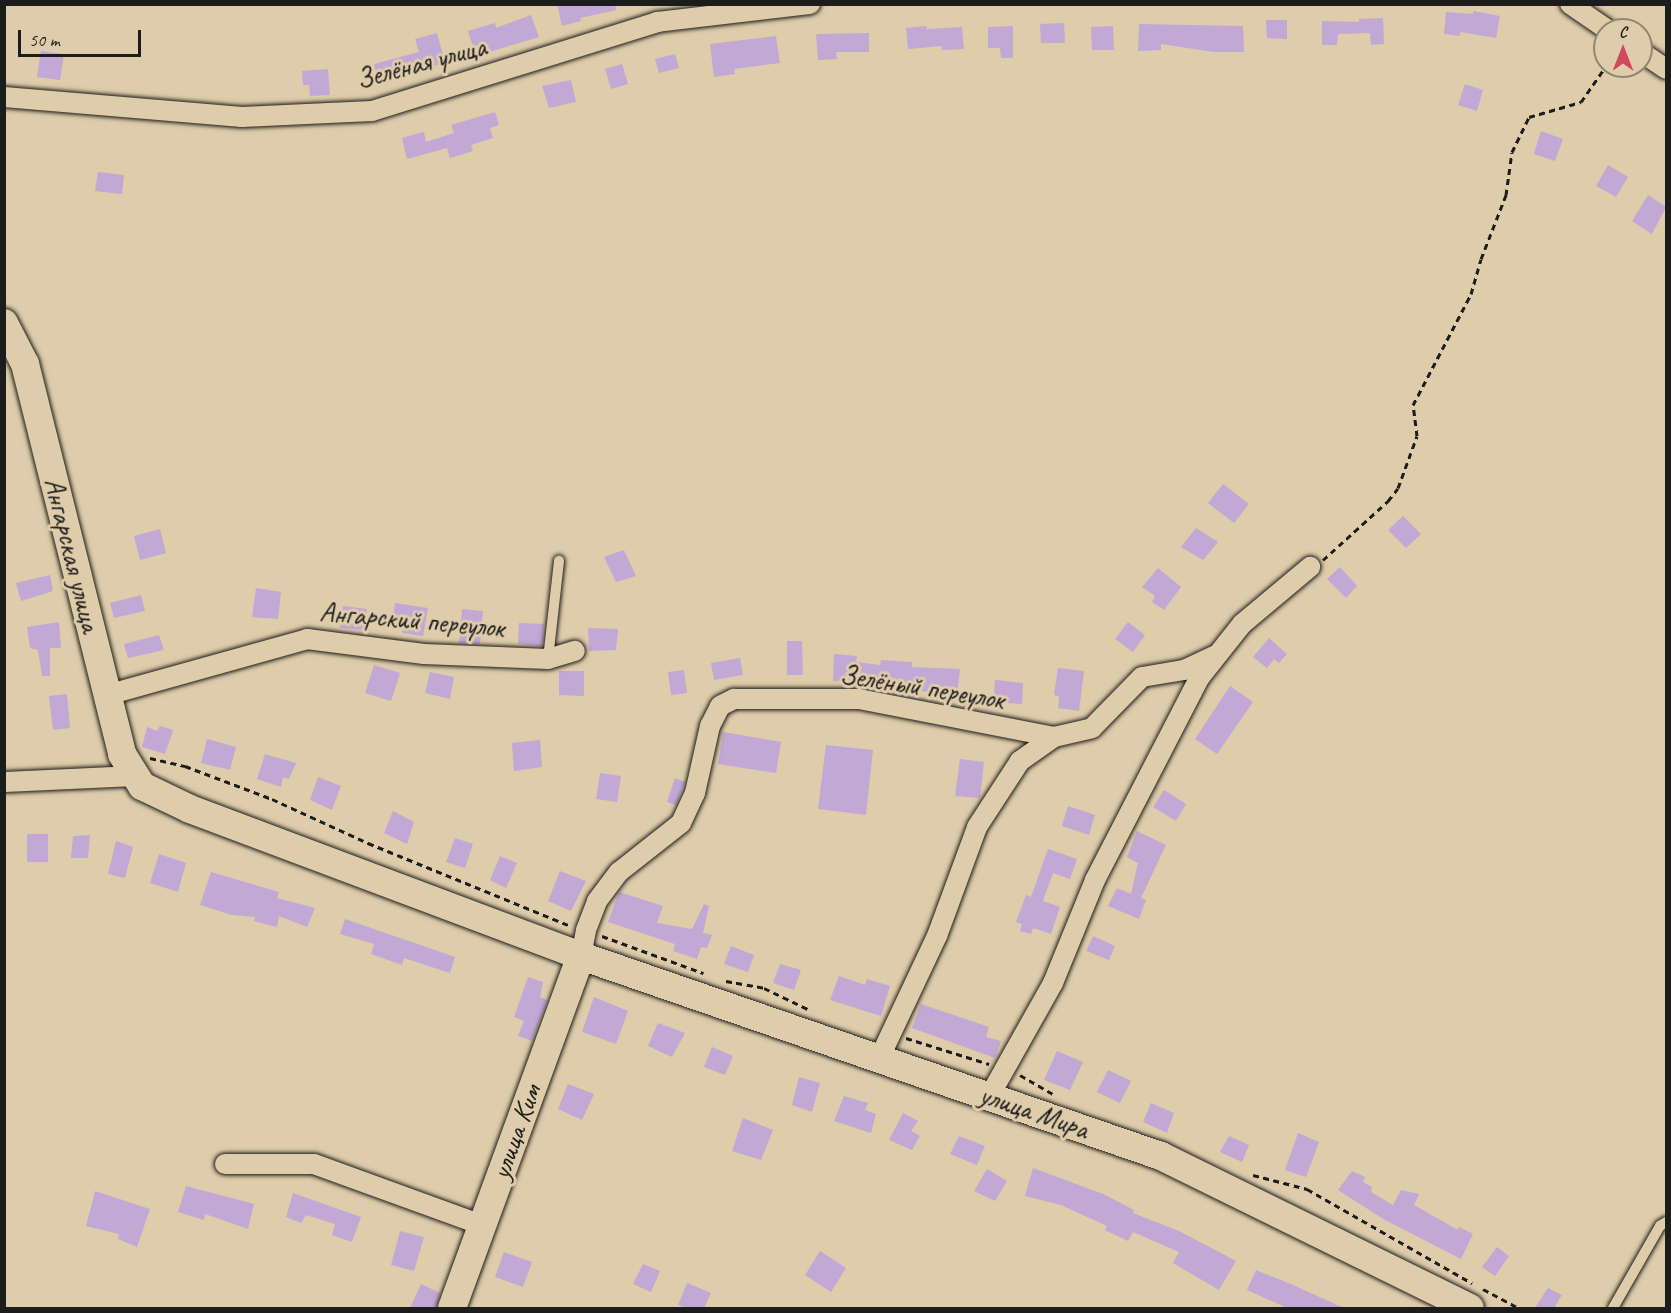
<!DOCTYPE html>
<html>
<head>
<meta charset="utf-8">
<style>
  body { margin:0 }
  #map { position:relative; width:1671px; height:1313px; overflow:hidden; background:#dfccaa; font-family:Caveat,sans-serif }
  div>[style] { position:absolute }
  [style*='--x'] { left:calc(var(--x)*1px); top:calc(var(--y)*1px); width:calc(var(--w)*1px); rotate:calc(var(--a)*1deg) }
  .building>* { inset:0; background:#c1a8d5 }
  .path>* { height:3px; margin-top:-1.5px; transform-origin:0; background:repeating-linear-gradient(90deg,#1c1c1c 0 6px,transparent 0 10.5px) }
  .roads { filter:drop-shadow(0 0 2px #1c1c1c) drop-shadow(0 0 2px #1c1c1c) }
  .lane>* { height:10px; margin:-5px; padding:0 5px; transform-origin:5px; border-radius:5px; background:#dfccaa }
  .street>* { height:20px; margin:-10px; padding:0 10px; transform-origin:10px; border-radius:10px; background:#dfccaa }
  .secondary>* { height:28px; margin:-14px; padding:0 14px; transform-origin:14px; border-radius:14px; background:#dfccaa }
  span { translate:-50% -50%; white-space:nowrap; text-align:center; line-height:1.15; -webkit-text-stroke:6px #dfccaa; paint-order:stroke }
  .street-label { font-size:28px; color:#1c1c1c }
  .frame { position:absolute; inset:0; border:6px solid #1c1c1c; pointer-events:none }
  .north { position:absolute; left:1593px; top:18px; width:60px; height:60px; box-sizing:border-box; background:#dfccaa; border:2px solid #918671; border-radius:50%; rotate:0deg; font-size:16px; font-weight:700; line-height:24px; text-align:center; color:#1c1c1c }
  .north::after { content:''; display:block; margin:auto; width:21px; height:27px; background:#d1495b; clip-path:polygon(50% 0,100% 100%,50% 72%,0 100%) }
  .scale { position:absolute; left:18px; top:30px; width:123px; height:27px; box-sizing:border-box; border:3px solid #1c1c1c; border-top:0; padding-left:8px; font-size:18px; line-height:21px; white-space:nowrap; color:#1c1c1c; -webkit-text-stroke:4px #dfccaa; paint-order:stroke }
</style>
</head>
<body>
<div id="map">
  <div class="building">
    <div style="clip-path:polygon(557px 4px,615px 4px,616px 10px,580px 18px,581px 21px,562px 26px)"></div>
    <div style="clip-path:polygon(1473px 11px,1500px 16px,1496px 38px,1460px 32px,1460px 36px,1444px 34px,1446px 12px,1473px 14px)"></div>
    <div style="clip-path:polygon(531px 15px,539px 37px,476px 56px,468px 31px,495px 23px,496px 28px)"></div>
    <div style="clip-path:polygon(1383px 18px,1384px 44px,1371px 45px,1370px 33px,1338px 34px,1337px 45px,1322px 45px,1322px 21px,1359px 22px,1359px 19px)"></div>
    <div style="clip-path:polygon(1266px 20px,1287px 20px,1287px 39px,1267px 38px)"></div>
    <div style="clip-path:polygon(1064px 23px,1065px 43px,1041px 43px,1040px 24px)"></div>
    <div style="clip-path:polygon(1139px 24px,1243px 26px,1244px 52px,1214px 52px,1161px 44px,1161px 50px,1138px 51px)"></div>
    <div style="clip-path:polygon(926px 26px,927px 29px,962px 27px,964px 49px,942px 50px,942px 46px,908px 49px,906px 28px)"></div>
    <div style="clip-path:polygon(1013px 26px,1013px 58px,1001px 58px,1000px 48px,988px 48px,988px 27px)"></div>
    <div style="clip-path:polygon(1113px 26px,1114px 50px,1092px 50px,1091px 27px)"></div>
    <div style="clip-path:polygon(437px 33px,445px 63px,402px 75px,403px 78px,379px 85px,374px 64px,419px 52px,415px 39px)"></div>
    <div style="clip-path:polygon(869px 33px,869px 52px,836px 52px,837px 59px,818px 60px,816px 34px)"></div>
    <div style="clip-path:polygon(776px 36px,780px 63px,734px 69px,735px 74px,714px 77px,710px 44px)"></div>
    <div style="clip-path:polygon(41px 51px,64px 54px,60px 80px,37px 77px)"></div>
    <div style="clip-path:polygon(675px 54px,679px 68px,659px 73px,655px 59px)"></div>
    <div style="clip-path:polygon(622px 64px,628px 84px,611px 89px,605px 69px)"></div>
    <div style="clip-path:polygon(328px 69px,330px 95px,310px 96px,309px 85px,303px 85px,302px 71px)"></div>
    <div style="clip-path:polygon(571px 80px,576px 102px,549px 108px,542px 86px)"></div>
    <div style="clip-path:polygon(1465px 84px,1483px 90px,1477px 111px,1458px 105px)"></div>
    <div style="clip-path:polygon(495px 112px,499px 125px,490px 128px,493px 138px,471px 145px,473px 151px,450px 158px,447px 148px,407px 159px,402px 138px,424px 132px,426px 142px,454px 133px,451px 125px)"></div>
    <div style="clip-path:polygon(1541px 131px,1563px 139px,1555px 161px,1534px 154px)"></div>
    <div style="clip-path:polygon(1608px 165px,1628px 177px,1616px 197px,1596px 186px)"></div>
    <div style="clip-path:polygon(98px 172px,124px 175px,122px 194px,95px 191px)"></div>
    <div style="clip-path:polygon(1648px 195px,1666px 207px,1652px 234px,1632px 221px)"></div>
    <div style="clip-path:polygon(1223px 484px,1249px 504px,1234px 523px,1208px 503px)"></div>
    <div style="clip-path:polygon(1403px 516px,1421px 534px,1406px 548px,1388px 530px)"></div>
    <div style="clip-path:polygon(1196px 528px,1218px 542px,1203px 560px,1181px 547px)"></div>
    <div style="clip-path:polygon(160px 529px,166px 553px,140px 560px,134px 536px)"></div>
    <div style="clip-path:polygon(624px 550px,636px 576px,616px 582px,604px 557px)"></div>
    <div style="clip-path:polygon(1340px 567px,1357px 586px,1346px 598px,1327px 579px)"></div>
    <div style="clip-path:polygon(1158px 568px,1181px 587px,1164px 610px,1152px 602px,1155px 596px,1142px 587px)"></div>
    <div style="clip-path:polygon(50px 575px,53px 591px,21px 601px,16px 583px)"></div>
    <div style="clip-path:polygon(256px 588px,281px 592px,278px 619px,252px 617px)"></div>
    <div style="clip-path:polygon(141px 595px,145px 611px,114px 618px,110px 603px)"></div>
    <div style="clip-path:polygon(395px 603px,428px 608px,423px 636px,402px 633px,404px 624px,392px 622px)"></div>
    <div style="clip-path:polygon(343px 606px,367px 609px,365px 630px,340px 628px)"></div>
    <div style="clip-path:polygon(462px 609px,483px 611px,480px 644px,459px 643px)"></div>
    <div style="clip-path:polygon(59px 622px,61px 648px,50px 648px,50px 676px,42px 676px,38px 650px,30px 648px,27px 627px)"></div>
    <div style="clip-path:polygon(1128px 622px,1145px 635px,1133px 652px,1115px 639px)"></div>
    <div style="clip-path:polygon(519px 623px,544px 624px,542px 646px,518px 644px)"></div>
    <div style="clip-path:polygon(588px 628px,618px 629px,616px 650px,589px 651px)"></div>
    <div style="clip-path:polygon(159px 635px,164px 650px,128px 658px,124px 644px)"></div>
    <div style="clip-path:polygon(1269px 638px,1287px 654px,1279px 663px,1274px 659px,1267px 668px,1253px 657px)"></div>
    <div style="clip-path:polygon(787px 641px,802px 641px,803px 675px,787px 675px)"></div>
    <div style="clip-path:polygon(834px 654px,857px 656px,856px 662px,880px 665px,881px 660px,912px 662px,912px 667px,960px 669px,957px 695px,881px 687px,880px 682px,855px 678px,855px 682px,833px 681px)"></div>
    <div style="clip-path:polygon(740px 658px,743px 675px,714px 680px,711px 663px)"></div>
    <div style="clip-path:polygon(374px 665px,400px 673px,391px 701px,365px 693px)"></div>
    <div style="clip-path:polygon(1058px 668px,1084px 671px,1079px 711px,1058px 708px,1059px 696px,1054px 695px)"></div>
    <div style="clip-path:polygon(684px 670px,687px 693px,671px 695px,668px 672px)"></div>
    <div style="clip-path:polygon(559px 671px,584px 671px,584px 696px,559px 695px)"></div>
    <div style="clip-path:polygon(430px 672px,454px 677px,450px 699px,425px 693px)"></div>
    <div style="clip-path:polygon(995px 680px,1023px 683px,1022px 704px,994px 702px)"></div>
    <div style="clip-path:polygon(1230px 686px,1253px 702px,1217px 754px,1195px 739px)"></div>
    <div style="clip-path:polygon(67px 694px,70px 728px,53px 730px,49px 696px)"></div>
    <div style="clip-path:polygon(160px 726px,173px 730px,165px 754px,142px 747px,147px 727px,157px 731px)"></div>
    <div style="clip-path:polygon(723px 732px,781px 742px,776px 773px,718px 764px)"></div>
    <div style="clip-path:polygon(207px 739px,236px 747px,230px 770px,201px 763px)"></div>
    <div style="clip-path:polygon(540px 740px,542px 767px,514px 771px,512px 743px)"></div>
    <div style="clip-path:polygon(826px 745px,873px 750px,866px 815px,818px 809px)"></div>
    <div style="clip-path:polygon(265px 754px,296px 763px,289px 779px,283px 777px,281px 787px,257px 779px)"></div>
    <div style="clip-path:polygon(960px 759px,984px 762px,980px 798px,955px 796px)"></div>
    <div style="clip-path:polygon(600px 773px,621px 776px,617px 802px,596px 799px)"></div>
    <div style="clip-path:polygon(318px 777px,341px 786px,332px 810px,310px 800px)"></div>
    <div style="clip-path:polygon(675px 778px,685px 782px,676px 805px,667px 802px)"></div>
    <div style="clip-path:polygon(1164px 790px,1186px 804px,1176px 821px,1153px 807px)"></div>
    <div style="clip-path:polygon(1068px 806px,1095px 815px,1089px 835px,1062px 826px)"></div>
    <div style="clip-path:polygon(393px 811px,414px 822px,407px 844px,384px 833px)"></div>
    <div style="clip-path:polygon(1137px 831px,1166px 845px,1141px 898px,1146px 900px,1139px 919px,1108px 906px,1117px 888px,1131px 894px,1138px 863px,1127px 857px)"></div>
    <div style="clip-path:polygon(27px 834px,48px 834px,48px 862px,27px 862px)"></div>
    <div style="clip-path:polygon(90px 835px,88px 858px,71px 858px,73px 836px)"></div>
    <div style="clip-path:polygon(455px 838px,473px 844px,465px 868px,446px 862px)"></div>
    <div style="clip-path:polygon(116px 841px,133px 847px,125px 878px,108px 874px)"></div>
    <div style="clip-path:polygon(1048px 849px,1077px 859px,1070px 879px,1053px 873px,1043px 901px,1060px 907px,1051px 934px,1033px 928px,1031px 934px,1020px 931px,1022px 924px,1016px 922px,1026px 895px,1031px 897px)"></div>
    <div style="clip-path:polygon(159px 854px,186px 863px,178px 892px,150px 883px)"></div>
    <div style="clip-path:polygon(500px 856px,517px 863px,506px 888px,490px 880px)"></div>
    <div style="clip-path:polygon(560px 871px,586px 881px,571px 911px,548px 901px)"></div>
    <div style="clip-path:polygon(211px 872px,279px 892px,277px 898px,315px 908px,307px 927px,279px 916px,277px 927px,254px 921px,255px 917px,232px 915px,200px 905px)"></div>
    <div style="clip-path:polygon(619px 892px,663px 906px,657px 923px,692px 929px,704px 904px,709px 906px,703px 933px,712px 935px,707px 948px,701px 947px,697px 959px,673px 951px,675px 944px,608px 922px)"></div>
    <div style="clip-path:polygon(345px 919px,455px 957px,450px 973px,404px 958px,402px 965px,371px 954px,374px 944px,340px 934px)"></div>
    <div style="clip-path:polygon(1093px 936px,1115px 946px,1109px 960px,1086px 951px)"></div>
    <div style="clip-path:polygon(731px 946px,754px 955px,748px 972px,724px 964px)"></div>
    <div style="clip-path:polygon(780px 964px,801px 970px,794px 990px,773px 983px)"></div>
    <div style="clip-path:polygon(839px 976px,865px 985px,867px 979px,890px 986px,881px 1016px,830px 1000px)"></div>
    <div style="clip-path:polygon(528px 977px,543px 982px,540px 997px,547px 1000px,532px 1041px,518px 1036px,524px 1021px,514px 1017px)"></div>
    <div style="clip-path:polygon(594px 997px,628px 1011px,616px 1044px,582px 1032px)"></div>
    <div style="clip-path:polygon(921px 1004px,989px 1027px,986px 1037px,1001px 1041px,995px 1058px,912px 1028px)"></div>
    <div style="clip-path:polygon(658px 1023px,685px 1033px,672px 1057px,648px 1046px)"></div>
    <div style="clip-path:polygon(712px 1047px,733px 1056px,725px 1075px,704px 1067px)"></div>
    <div style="clip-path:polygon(1057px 1051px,1083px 1062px,1070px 1090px,1044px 1080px)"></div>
    <div style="clip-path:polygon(1108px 1070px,1131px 1081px,1120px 1103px,1097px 1092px)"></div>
    <div style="clip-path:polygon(799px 1077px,820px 1083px,812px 1112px,792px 1105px)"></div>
    <div style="clip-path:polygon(568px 1084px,594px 1094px,582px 1120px,558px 1109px)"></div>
    <div style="clip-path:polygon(844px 1096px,868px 1103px,865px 1110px,876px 1114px,871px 1133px,834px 1121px)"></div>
    <div style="clip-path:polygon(1151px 1103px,1174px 1113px,1167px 1133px,1143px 1122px)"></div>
    <div style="clip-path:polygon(903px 1113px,918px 1121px,911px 1131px,920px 1136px,912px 1150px,889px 1140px)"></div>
    <div style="clip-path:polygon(743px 1118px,773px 1130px,761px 1160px,732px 1151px)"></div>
    <div style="clip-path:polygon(1298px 1133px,1319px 1142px,1306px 1177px,1285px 1170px)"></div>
    <div style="clip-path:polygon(959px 1136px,985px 1146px,977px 1165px,950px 1154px)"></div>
    <div style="clip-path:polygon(1229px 1136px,1249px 1145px,1242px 1162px,1220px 1152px)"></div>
    <div style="clip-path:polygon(1033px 1168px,1103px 1194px,1134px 1210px,1133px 1213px,1179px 1231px,1236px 1261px,1219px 1290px,1173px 1263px,1179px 1252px,1133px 1232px,1128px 1241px,1105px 1230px,1107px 1226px,1061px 1205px,1025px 1196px)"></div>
    <div style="clip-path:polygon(987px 1169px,1007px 1181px,995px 1201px,974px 1191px)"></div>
    <div style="clip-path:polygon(1352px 1171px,1365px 1177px,1363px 1182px,1372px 1187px,1371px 1192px,1393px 1205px,1401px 1190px,1419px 1194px,1414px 1205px,1458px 1230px,1459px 1227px,1473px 1234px,1461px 1259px,1385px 1220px,1338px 1190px)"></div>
    <div style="clip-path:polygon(186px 1186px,254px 1204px,248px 1229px,205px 1214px,204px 1220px,178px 1212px)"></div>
    <div style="clip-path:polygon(95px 1191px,150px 1209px,137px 1247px,118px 1239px,119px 1234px,86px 1226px)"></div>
    <div style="clip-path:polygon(293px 1193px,361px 1217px,352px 1242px,332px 1235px,335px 1224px,306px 1215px,301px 1223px,286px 1217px)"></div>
    <div style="clip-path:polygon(400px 1231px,424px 1237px,414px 1271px,391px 1265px)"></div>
    <div style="clip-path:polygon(1497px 1247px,1509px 1256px,1495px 1276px,1482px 1267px)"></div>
    <div style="clip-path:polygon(820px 1251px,846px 1268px,831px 1292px,805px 1275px)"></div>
    <div style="clip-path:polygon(504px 1252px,532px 1262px,523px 1287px,495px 1277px)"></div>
    <div style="clip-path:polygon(643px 1264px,660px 1271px,651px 1292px,633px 1284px)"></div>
    <div style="clip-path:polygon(1256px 1270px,1293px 1285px,1344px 1308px,1287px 1308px,1247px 1290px)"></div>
    <div style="clip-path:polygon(687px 1283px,711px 1293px,704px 1308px,686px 1308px,678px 1305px)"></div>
    <div style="clip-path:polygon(421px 1284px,440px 1293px,436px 1308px,410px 1308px)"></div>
    <div style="clip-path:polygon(1548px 1288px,1562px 1295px,1554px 1308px,1535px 1308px)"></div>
  </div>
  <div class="path">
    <div style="--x:1323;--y:560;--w:88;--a:-42.2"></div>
    <div style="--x:1388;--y:501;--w:16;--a:-52"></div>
    <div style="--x:1398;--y:488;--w:55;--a:-69.9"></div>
    <div style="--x:1417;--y:436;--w:31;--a:-97"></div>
    <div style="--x:1413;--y:405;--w:125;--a:-62.4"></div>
    <div style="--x:1471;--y:294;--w:36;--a:-74"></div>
    <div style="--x:1481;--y:259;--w:69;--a:-68.7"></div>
    <div style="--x:1506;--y:195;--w:43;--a:-82.1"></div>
    <div style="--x:1512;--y:152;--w:39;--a:-64"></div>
    <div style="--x:1529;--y:117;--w:54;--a:-16.1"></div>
    <div style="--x:1581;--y:102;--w:44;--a:-55.2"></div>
    <div style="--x:150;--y:758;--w:36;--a:13"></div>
    <div style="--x:185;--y:766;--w:93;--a:20.8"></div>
    <div style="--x:272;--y:799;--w:106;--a:24.6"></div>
    <div style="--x:368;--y:843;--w:218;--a:22.3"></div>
    <div style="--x:602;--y:936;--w:108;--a:20.1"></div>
    <div style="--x:726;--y:981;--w:39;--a:10"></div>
    <div style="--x:764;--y:988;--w:51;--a:25.6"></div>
    <div style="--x:906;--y:1038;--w:87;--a:17.4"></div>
    <div style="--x:1020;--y:1075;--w:38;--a:30"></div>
    <div style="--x:1253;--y:1175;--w:56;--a:14.5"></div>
    <div style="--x:1307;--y:1189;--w:190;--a:29.7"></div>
    <div style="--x:1483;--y:1289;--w:40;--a:28"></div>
  </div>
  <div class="roads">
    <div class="lane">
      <div style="--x:548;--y:659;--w:99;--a:-83.6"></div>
      <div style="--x:1613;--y:1308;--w:95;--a:-60.2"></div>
      <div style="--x:1660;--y:1226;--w:7;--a:-34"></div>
    </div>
    <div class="street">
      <div style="--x:1570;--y:4;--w:46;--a:34.4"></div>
      <div style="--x:1641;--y:52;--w:30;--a:34"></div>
      <div style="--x:4;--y:97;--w:239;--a:4.8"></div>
      <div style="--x:242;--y:117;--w:130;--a:-2.6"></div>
      <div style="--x:372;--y:111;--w:299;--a:-17.3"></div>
      <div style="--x:657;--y:22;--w:154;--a:-6.7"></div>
      <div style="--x:107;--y:695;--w:208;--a:-15.6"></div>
      <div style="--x:307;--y:639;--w:118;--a:7.3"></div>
      <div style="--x:424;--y:654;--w:124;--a:2.3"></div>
      <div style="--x:548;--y:659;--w:28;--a:-17"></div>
      <div style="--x:4;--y:782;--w:132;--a:-2.6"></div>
      <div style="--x:581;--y:956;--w:26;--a:-79"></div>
      <div style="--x:586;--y:930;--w:31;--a:-69"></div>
      <div style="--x:597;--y:901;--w:36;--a:-53"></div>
      <div style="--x:619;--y:872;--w:79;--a:-38.3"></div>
      <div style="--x:681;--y:823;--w:33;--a:-65"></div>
      <div style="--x:695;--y:793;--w:69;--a:-77.4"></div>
      <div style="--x:710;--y:726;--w:22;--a:-63"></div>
      <div style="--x:720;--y:706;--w:16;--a:-27"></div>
      <div style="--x:734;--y:699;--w:125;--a:0"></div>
      <div style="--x:859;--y:699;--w:199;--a:11"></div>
      <div style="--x:879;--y:1059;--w:136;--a:-64.8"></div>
      <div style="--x:937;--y:936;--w:116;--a:-69.8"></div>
      <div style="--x:977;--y:827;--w:79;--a:-56.9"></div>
      <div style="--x:1020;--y:761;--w:42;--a:-35.2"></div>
      <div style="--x:1054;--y:737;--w:39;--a:-13"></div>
      <div style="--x:1092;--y:728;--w:71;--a:-45.6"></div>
      <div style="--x:1142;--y:677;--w:43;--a:-9.5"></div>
      <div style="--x:1184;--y:670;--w:33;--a:-25"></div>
      <div style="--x:989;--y:1097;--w:131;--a:-60.7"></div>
      <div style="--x:1053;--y:983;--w:111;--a:-67.8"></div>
      <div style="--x:1095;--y:880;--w:229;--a:-62.7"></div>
      <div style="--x:1200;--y:677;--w:68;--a:-51.6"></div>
      <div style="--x:1242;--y:624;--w:89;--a:-40"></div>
      <div style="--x:225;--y:1164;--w:89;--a:0"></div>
      <div style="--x:314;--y:1164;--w:179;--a:20"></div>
    </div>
    <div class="secondary">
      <div style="--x:4;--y:323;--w:46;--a:62.9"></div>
      <div style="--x:25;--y:364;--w:402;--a:76"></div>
      <div style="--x:122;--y:754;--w:38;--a:58"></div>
      <div style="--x:142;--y:786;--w:53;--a:25.6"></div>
      <div style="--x:190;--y:809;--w:418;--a:20.6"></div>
      <div style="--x:581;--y:956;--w:614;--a:19.03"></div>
      <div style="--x:1161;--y:1156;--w:344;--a:26.2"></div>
      <div style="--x:452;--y:1308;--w:375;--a:-69.9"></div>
    </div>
  </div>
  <div class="street-label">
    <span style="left:421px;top:63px;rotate:-15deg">Зелёная улица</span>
    <span style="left:72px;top:555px;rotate:76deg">Ангарская улица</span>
    <span style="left:412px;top:620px;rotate:5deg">Ангарский переулок</span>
    <span style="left:922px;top:687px;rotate:9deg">Зелёный переулок</span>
    <span style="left:1034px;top:1112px;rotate:19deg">улица Мира</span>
    <span style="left:516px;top:1132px;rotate:-70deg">улица Ким</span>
  </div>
  <div class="frame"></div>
  <div class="north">С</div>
  <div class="scale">50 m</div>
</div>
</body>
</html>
